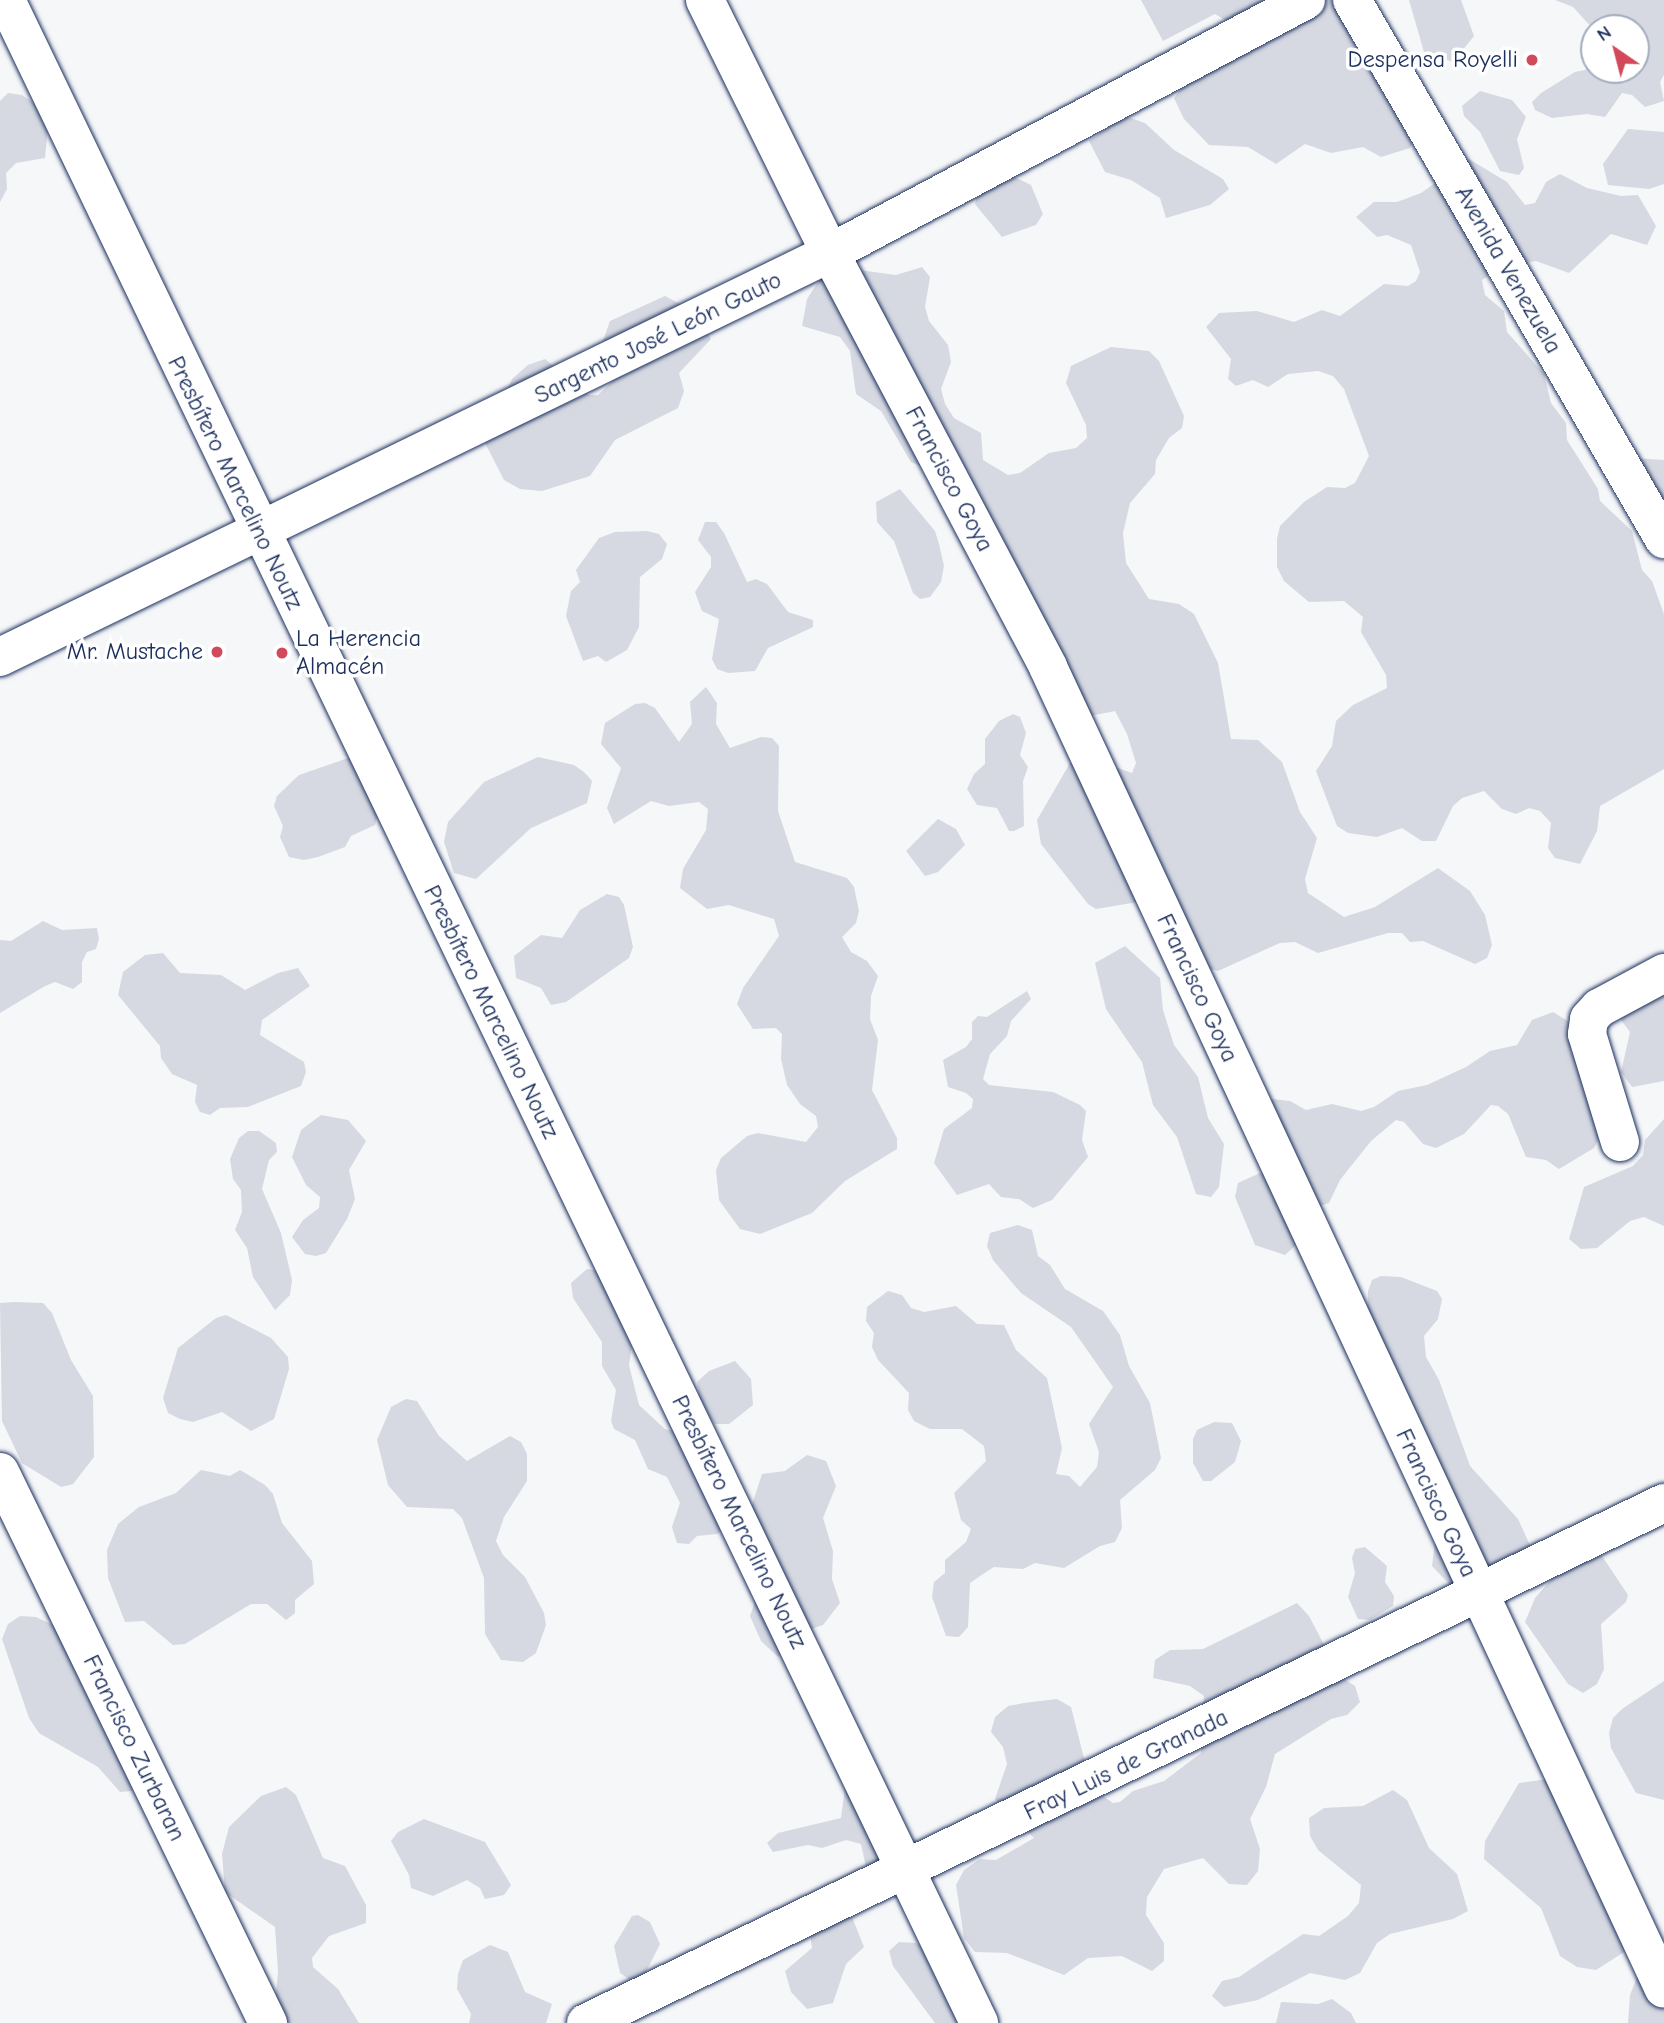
<!DOCTYPE html>
<html>
<head>
<meta charset="utf-8">
<style>
  body { margin:0 }
  #map { position:relative; width:1664px; height:2023px; overflow:hidden; background:#f6f7f9; font-family:"Comic Neue",sans-serif }
  div>[style] { position:absolute }
  [style*='--x'] { left:calc(var(--x)*1px); top:calc(var(--y)*1px); width:calc(var(--w)*1px); rotate:calc(var(--a)*1deg) }
  .green>* { inset:0; background:#d6d9e2 }
  .roads { filter:drop-shadow(0 0 2px #1b2f5e) drop-shadow(0 0 2px #1b2f5e) }
  .street>* { height:38px; margin:-19px; padding:0 19px; transform-origin:19px; border-radius:19px; background:#fff }
  .secondary>* { height:38px; margin:-19px; padding:0 19px; transform-origin:19px; border-radius:19px; background:#fff }
  .dots>* { width:19px; height:19px; translate:-50% -50%; box-sizing:border-box; border:4px solid #fff; border-radius:50% }
  span { translate:-50% -50%; white-space:nowrap; text-align:center; line-height:1.15; -webkit-text-stroke:7px #fff; paint-order:stroke }
  .poi-label { font-size:24px; color:#1b2f5e }
  .right { translate:-100% -50%; text-align:right }
  .left { translate:0 -50%; text-align:left }
  .street-label { font-size:24px; color:#1b2f5e }
  .north { position:absolute; left:1580px; top:14px; width:70px; height:70px; box-sizing:border-box; background:#fff; border:2px solid #a4acbf; border-radius:50%; rotate:325deg; font-size:19px; font-weight:700; line-height:28px; text-align:center; color:#1b2f5e }
  .north::after { content:''; display:block; margin:auto; width:24px; height:32px; background:#d1495b; clip-path:polygon(50% 0,100% 100%,50% 72%,0 100%) }
</style>
</head>
<body>
<div id="map">
  <div class="green">
    <div style="clip-path:polygon(1141px 0,1344px 0,1414px 67px,1419px 134px,1410px 148px,1381px 157px,1363px 147px,1331px 153px,1305px 144px,1276px 164px,1248px 147px,1209px 145px,1184px 119px,1174px 98px,1232px 24px,1215px 14px,1163px 41px)"></div>
    <div style="clip-path:polygon(1409px 0,1461px 0,1474px 36px,1453px 62px,1424px 52px)"></div>
    <div style="clip-path:polygon(1555px 0,1664px 0,1664px 75px,1660px 82px,1664px 101px,1645px 107px,1632px 95px,1622px 93px,1605px 117px,1587px 114px,1552px 118px,1535px 110px,1532px 102px,1541px 93px,1575px 72px,1594px 68px,1636px 70px,1636px 28px,1594px 30px,1573px 7px)"></div>
    <div style="clip-path:polygon(1480px 91px,1512px 100px,1526px 117px,1517px 139px,1524px 168px,1519px 175px,1500px 171px,1480px 132px,1464px 116px,1462px 106px)"></div>
    <div style="clip-path:polygon(8px 93px,22px 95px,44px 110px,48px 128px,45px 158px,16px 163px,6px 173px,7px 189px,0 202px,0 101px)"></div>
    <div style="clip-path:polygon(1125px 116px,1145px 123px,1174px 150px,1223px 179px,1229px 189px,1210px 205px,1166px 218px,1160px 198px,1131px 180px,1105px 172px,1089px 141px)"></div>
    <div style="clip-path:polygon(1628px 129px,1664px 132px,1664px 184px,1649px 189px,1608px 185px,1603px 164px)"></div>
    <div style="clip-path:polygon(1469px 159px,1507px 182px,1525px 205px,1535px 203px,1546px 182px,1560px 174px,1587px 188px,1621px 196px,1638px 195px,1656px 226px,1647px 245px,1611px 234px,1569px 273px,1536px 261px,1500px 268px,1482px 280px,1485px 295px,1504px 311px,1507px 332px,1544px 374px,1551px 403px,1566px 423px,1567px 440px,1598px 489px,1600px 501px,1632px 531px,1642px 570px,1652px 581px,1664px 614px,1664px 769px,1600px 806px,1597px 831px,1580px 864px,1555px 858px,1548px 848px,1551px 823px,1540px 811px,1529px 808px,1516px 814px,1502px 809px,1484px 791px,1462px 798px,1453px 806px,1436px 841px,1422px 841px,1402px 828px,1377px 837px,1348px 833px,1337px 826px,1316px 771px,1332px 746px,1336px 721px,1353px 705px,1387px 688px,1386px 675px,1361px 632px,1363px 617px,1344px 601px,1309px 602px,1284px 581px,1277px 567px,1277px 539px,1280px 526px,1304px 502px,1327px 487px,1345px 488px,1355px 483px,1369px 456px,1344px 389px,1333px 376px,1318px 371px,1288px 374px,1268px 387px,1253px 380px,1236px 386px,1228px 379px,1231px 359px,1206px 327px,1219px 313px,1257px 311px,1294px 322px,1322px 310px,1340px 316px,1384px 284px,1408px 286px,1416px 281px,1420px 272px,1411px 245px,1387px 235px,1377px 237px,1356px 217px,1374px 202px,1397px 202px,1421px 193px)"></div>
    <div style="clip-path:polygon(1010px 175px,1031px 185px,1043px 214px,1036px 225px,1002px 237px,975px 204px,977px 196px)"></div>
    <div style="clip-path:polygon(837px 267px,896px 275px,922px 267px,930px 277px,925px 307px,929px 321px,948px 345px,951px 362px,941px 389px,945px 404px,954px 418px,981px 433px,983px 460px,1008px 475px,1020px 473px,1049px 453px,1076px 448px,1087px 438px,1086px 425px,1066px 383px,1071px 366px,1111px 347px,1149px 351px,1159px 361px,1184px 416px,1182px 428px,1169px 438px,1156px 460px,1155px 474px,1130px 503px,1123px 533px,1126px 563px,1149px 599px,1179px 604px,1194px 614px,1218px 663px,1231px 739px,1258px 740px,1282px 762px,1300px 812px,1317px 838px,1305px 879px,1308px 893px,1344px 917px,1375px 907px,1438px 868px,1470px 891px,1485px 915px,1492px 945px,1487px 958px,1475px 964px,1423px 941px,1410px 942px,1402px 933px,1388px 933px,1318px 953px,1295px 942px,1280px 943px,1218px 971px,1202px 967px,1138px 902px,1096px 909px,1088px 904px,1041px 844px,1037px 820px,1070px 763px,1084px 756px,1132px 773px,1136px 763px,1127px 734px,1115px 711px,1085px 717px,925px 468px,911px 462px,881px 411px,856px 394px,850px 351px,840px 337px,802px 326px,807px 299px,822px 276px)"></div>
    <div style="clip-path:polygon(665px 296px,697px 313px,711px 339px,679px 373px,684px 391px,678px 408px,615px 440px,590px 476px,542px 491px,520px 489px,504px 480px,484px 441px,512px 379px,528px 365px,545px 359px,589px 395px,598px 395px,617px 377px,603px 341px,610px 321px)"></div>
    <div style="clip-path:polygon(1636px 458px,1664px 460px,1664px 534px)"></div>
    <div style="clip-path:polygon(900px 489px,935px 531px,939px 544px,944px 566px,941px 582px,930px 597px,920px 599px,913px 593px,894px 541px,877px 522px,876px 502px)"></div>
    <div style="clip-path:polygon(705px 522px,716px 522px,724px 533px,747px 582px,756px 579px,767px 584px,788px 612px,813px 620px,813px 627px,768px 648px,755px 671px,728px 673px,717px 669px,712px 659px,719px 619px,702px 611px,695px 592px,711px 567px,711px 557px,698px 540px)"></div>
    <div style="clip-path:polygon(647px 531px,659px 534px,667px 544px,662px 559px,640px 577px,639px 627px,627px 650px,606px 662px,598px 656px,583px 661px,566px 616px,571px 591px,580px 582px,576px 570px,599px 538px,615px 532px)"></div>
    <div style="clip-path:polygon(706px 687px,717px 703px,716px 724px,730px 748px,761px 737px,772px 738px,779px 746px,778px 811px,795px 862px,847px 878px,854px 887px,859px 911px,856px 923px,842px 937px,851px 952px,867px 961px,878px 976px,871px 996px,870px 1019px,878px 1040px,872px 1090px,897px 1138px,897px 1149px,845px 1181px,812px 1213px,760px 1234px,740px 1229px,719px 1200px,716px 1170px,721px 1158px,747px 1136px,758px 1133px,806px 1142px,818px 1127px,816px 1116px,800px 1104px,787px 1085px,781px 1059px,782px 1034px,776px 1028px,753px 1029px,737px 1004px,743px 988px,779px 936px,774px 919px,729px 905px,707px 909px,680px 888px,683px 869px,706px 830px,708px 809px,699px 802px,669px 806px,651px 801px,614px 824px,607px 808px,621px 768px,601px 744px,605px 723px,635px 704px,645px 703px,655px 708px,679px 742px,692px 724px,690px 702px)"></div>
    <div style="clip-path:polygon(1013px 714px,1020px 717px,1026px 733px,1020px 755px,1028px 767px,1023px 781px,1024px 826px,1014px 831px,1009px 831px,997px 808px,977px 805px,967px 789px,974px 774px,985px 764px,985px 739px,999px 721px)"></div>
    <div style="clip-path:polygon(351px 757px,378px 814px,375px 825px,351px 836px,345px 847px,318px 857px,304px 860px,289px 857px,280px 837px,283px 826px,274px 806px,277px 796px,299px 775px)"></div>
    <div style="clip-path:polygon(538px 757px,574px 765px,585px 773px,592px 781px,587px 803px,531px 828px,476px 879px,454px 873px,444px 842px,448px 822px,484px 782px)"></div>
    <div style="clip-path:polygon(938px 819px,956px 829px,965px 845px,938px 872px,925px 876px,906px 851px)"></div>
    <div style="clip-path:polygon(607px 894px,619px 897px,624px 905px,633px 947px,629px 958px,566px 1002px,551px 1005px,541px 988px,516px 978px,514px 956px,541px 935px,562px 938px,580px 910px)"></div>
    <div style="clip-path:polygon(43px 921px,62px 930px,97px 928px,99px 939px,96px 949px,87px 952px,82px 962px,82px 982px,73px 989px,55px 982px,45px 986px,0 1013px,0 940px,11px 941px)"></div>
    <div style="clip-path:polygon(1125px 946px,1160px 978px,1163px 1010px,1174px 1045px,1198px 1077px,1208px 1118px,1224px 1144px,1219px 1187px,1211px 1197px,1196px 1194px,1177px 1137px,1153px 1105px,1142px 1062px,1106px 1009px,1095px 963px)"></div>
    <div style="clip-path:polygon(163px 953px,180px 973px,221px 975px,245px 990px,278px 973px,298px 968px,310px 986px,262px 1020px,260px 1035px,304px 1062px,306px 1072px,301px 1086px,248px 1107px,220px 1108px,210px 1115px,200px 1112px,195px 1102px,197px 1085px,172px 1074px,161px 1058px,160px 1046px,118px 995px,123px 972px,145px 955px)"></div>
    <div style="clip-path:polygon(1664px 975px,1664px 1081px,1632px 1087px,1621px 1072px,1630px 1032px,1618px 1016px)"></div>
    <div style="clip-path:polygon(1027px 991px,1031px 999px,1011px 1021px,1007px 1036px,990px 1054px,983px 1079px,989px 1085px,1053px 1092px,1080px 1105px,1086px 1111px,1082px 1140px,1088px 1157px,1052px 1200px,1033px 1208px,1019px 1199px,1001px 1197px,989px 1184px,957px 1195px,934px 1163px,944px 1129px,972px 1108px,973px 1099px,966px 1093px,948px 1087px,943px 1060px,966px 1047px,972px 1039px,972px 1022px,978px 1016px,987px 1017px)"></div>
    <div style="clip-path:polygon(1553px 1012px,1571px 1023px,1571px 1051px,1586px 1073px,1601px 1134px,1594px 1148px,1559px 1169px,1546px 1160px,1526px 1157px,1508px 1114px,1498px 1106px,1491px 1105px,1464px 1134px,1436px 1148px,1423px 1144px,1404px 1122px,1396px 1120px,1371px 1141px,1340px 1180px,1329px 1203px,1316px 1207px,1268px 1104px,1272px 1099px,1290px 1101px,1306px 1110px,1332px 1104px,1361px 1111px,1374px 1107px,1398px 1091px,1427px 1085px,1466px 1067px,1490px 1051px,1517px 1045px,1532px 1020px)"></div>
    <div style="clip-path:polygon(321px 1115px,348px 1120px,366px 1141px,349px 1170px,355px 1199px,347px 1219px,326px 1253px,316px 1256px,305px 1254px,292px 1237px,303px 1220px,319px 1208px,320px 1197px,306px 1185px,292px 1157px,301px 1130px)"></div>
    <div style="clip-path:polygon(1664px 1119px,1664px 1226px,1644px 1217px,1630px 1221px,1597px 1248px,1581px 1249px,1569px 1239px,1584px 1187px,1633px 1166px,1643px 1155px,1645px 1140px)"></div>
    <div style="clip-path:polygon(248px 1131px,259px 1131px,276px 1143px,277px 1152px,269px 1160px,262px 1189px,281px 1233px,292px 1280px,290px 1295px,275px 1310px,253px 1277px,247px 1248px,235px 1230px,242px 1212px,241px 1190px,233px 1179px,230px 1159px,239px 1138px)"></div>
    <div style="clip-path:polygon(1260px 1173px,1267px 1175px,1297px 1244px,1285px 1255px,1255px 1245px,1235px 1197px,1238px 1183px)"></div>
    <div style="clip-path:polygon(1018px 1225px,1032px 1230px,1038px 1256px,1050px 1265px,1065px 1289px,1103px 1311px,1120px 1335px,1129px 1366px,1150px 1403px,1161px 1458px,1155px 1470px,1120px 1500px,1122px 1528px,1115px 1542px,1100px 1546px,1064px 1568px,1035px 1563px,1023px 1569px,994px 1567px,983px 1574px,970px 1583px,968px 1627px,959px 1637px,946px 1636px,932px 1597px,934px 1582px,945px 1573px,945px 1560px,966px 1542px,971px 1529px,961px 1520px,954px 1493px,986px 1461px,984px 1446px,962px 1429px,930px 1429px,914px 1421px,908px 1410px,909px 1393px,878px 1360px,872px 1347px,874px 1333px,866px 1321px,867px 1307px,888px 1291px,902px 1295px,911px 1308px,924px 1312px,956px 1306px,977px 1324px,1004px 1325px,1016px 1350px,1047px 1378px,1062px 1448px,1056px 1474px,1069px 1476px,1080px 1487px,1097px 1467px,1099px 1452px,1089px 1424px,1113px 1387px,1071px 1327px,1021px 1293px,993px 1260px,987px 1246px,990px 1233px)"></div>
    <div style="clip-path:polygon(587px 1269px,600px 1271px,633px 1338px,629px 1365px,639px 1405px,665px 1429px,683px 1433px,733px 1524px,717px 1534px,697px 1536px,689px 1544px,677px 1543px,672px 1527px,680px 1503px,667px 1477px,648px 1469px,635px 1440px,614px 1429px,611px 1421px,616px 1390px,602px 1366px,602px 1342px,573px 1298px,571px 1283px)"></div>
    <div style="clip-path:polygon(1381px 1276px,1401px 1277px,1437px 1291px,1442px 1299px,1438px 1319px,1424px 1336px,1426px 1357px,1439px 1380px,1470px 1466px,1518px 1519px,1534px 1554px,1451px 1586px,1432px 1566px,1437px 1527px,1367px 1321px,1368px 1291px,1372px 1280px)"></div>
    <div style="clip-path:polygon(13px 1302px,43px 1303px,52px 1313px,71px 1360px,93px 1396px,94px 1457px,73px 1484px,61px 1487px,22px 1463px,2px 1421px,0 1303px)"></div>
    <div style="clip-path:polygon(226px 1315px,271px 1338px,288px 1357px,289px 1369px,274px 1419px,251px 1431px,222px 1412px,193px 1422px,180px 1419px,168px 1413px,163px 1398px,178px 1348px,216px 1318px)"></div>
    <div style="clip-path:polygon(735px 1361px,751px 1379px,753px 1405px,729px 1424px,715px 1424px,701px 1406px,697px 1382px,709px 1371px)"></div>
    <div style="clip-path:polygon(406px 1399px,417px 1401px,439px 1436px,467px 1461px,510px 1436px,521px 1442px,527px 1454px,527px 1481px,504px 1517px,496px 1541px,503px 1555px,525px 1577px,544px 1613px,546px 1625px,536px 1653px,523px 1662px,501px 1660px,485px 1634px,484px 1578px,462px 1518px,453px 1509px,407px 1507px,388px 1485px,377px 1440px,391px 1407px)"></div>
    <div style="clip-path:polygon(1214px 1422px,1232px 1423px,1241px 1441px,1235px 1462px,1211px 1481px,1203px 1481px,1193px 1463px,1193px 1439px,1197px 1430px)"></div>
    <div style="clip-path:polygon(807px 1455px,826px 1461px,836px 1486px,823px 1518px,833px 1551px,832px 1579px,840px 1603px,823px 1625px,808px 1630px,778px 1657px,761px 1641px,750px 1616px,757px 1596px,750px 1511px,762px 1474px,785px 1471px)"></div>
    <div style="clip-path:polygon(201px 1470px,230px 1476px,240px 1470px,265px 1485px,273px 1494px,282px 1523px,312px 1561px,314px 1584px,295px 1600px,295px 1613px,286px 1620px,267px 1604px,251px 1604px,185px 1644px,173px 1645px,144px 1621px,125px 1622px,108px 1578px,107px 1550px,118px 1524px,139px 1507px,176px 1493px)"></div>
    <div style="clip-path:polygon(1365px 1547px,1387px 1566px,1385px 1582px,1394px 1596px,1393px 1606px,1370px 1620px,1358px 1619px,1348px 1597px,1355px 1573px,1352px 1558px,1355px 1549px)"></div>
    <div style="clip-path:polygon(1598px 1550px,1628px 1595px,1626px 1602px,1601px 1624px,1604px 1669px,1597px 1684px,1583px 1693px,1568px 1684px,1525px 1622px,1535px 1598px,1556px 1574px)"></div>
    <div style="clip-path:polygon(1297px 1603px,1309px 1616px,1341px 1677px,1355px 1686px,1360px 1702px,1347px 1715px,1331px 1719px,1275px 1754px,1266px 1787px,1250px 1819px,1260px 1849px,1258px 1871px,1247px 1885px,1229px 1884px,1203px 1858px,1164px 1869px,1147px 1897px,1146px 1915px,1164px 1943px,1164px 1961px,1152px 1971px,1122px 1956px,1088px 1958px,1064px 1975px,1007px 1953px,975px 1952px,964px 1938px,956px 1885px,964px 1870px,980px 1859px,996px 1860px,1034px 1838px,995px 1799px,1007px 1764px,1003px 1747px,991px 1732px,995px 1717px,1008px 1706px,1024px 1703px,1057px 1699px,1071px 1707px,1085px 1762px,1100px 1794px,1113px 1803px,1120px 1802px,1133px 1791px,1164px 1781px,1201px 1753px,1204px 1696px,1190px 1686px,1153px 1678px,1155px 1660px,1170px 1650px,1203px 1649px)"></div>
    <div style="clip-path:polygon(20px 1616px,36px 1617px,83px 1639px,141px 1790px,120px 1792px,98px 1767px,39px 1733px,29px 1718px,2px 1639px,8px 1624px)"></div>
    <div style="clip-path:polygon(1664px 1681px,1664px 1800px,1636px 1793px,1611px 1748px,1609px 1733px,1613px 1718px,1622px 1709px)"></div>
    <div style="clip-path:polygon(1549px 1779px,1583px 1865px,1626px 1936px,1624px 1952px,1596px 1970px,1577px 1967px,1560px 1956px,1541px 1908px,1484px 1859px,1485px 1841px,1519px 1783px)"></div>
    <div style="clip-path:polygon(286px 1787px,296px 1795px,323px 1858px,345px 1866px,366px 1905px,366px 1923px,329px 1936px,312px 1958px,313px 1967px,338px 1989px,359px 2023px,273px 2023px,278px 1972px,275px 1927px,225px 1892px,222px 1854px,229px 1827px,261px 1796px)"></div>
    <div style="clip-path:polygon(845px 1788px,894px 1858px,866px 1867px,861px 1844px,846px 1840px,822px 1848px,808px 1845px,773px 1852px,767px 1843px,778px 1833px,841px 1818px)"></div>
    <div style="clip-path:polygon(1393px 1790px,1407px 1800px,1429px 1848px,1457px 1874px,1468px 1911px,1453px 1919px,1390px 1934px,1377px 1943px,1360px 1973px,1345px 1980px,1310px 1973px,1258px 2000px,1224px 2007px,1212px 1996px,1222px 1981px,1239px 1977px,1303px 1934px,1319px 1936px,1348px 1916px,1359px 1903px,1361px 1885px,1318px 1850px,1310px 1836px,1309px 1818px,1324px 1808px,1363px 1806px)"></div>
    <div style="clip-path:polygon(424px 1819px,485px 1842px,511px 1885px,504px 1895px,485px 1899px,480px 1888px,467px 1880px,433px 1896px,411px 1888px,409px 1875px,391px 1841px,398px 1832px)"></div>
    <div style="clip-path:polygon(848px 1907px,864px 1947px,846px 1964px,833px 2003px,807px 2009px,791px 1992px,785px 1971px,812px 1948px,809px 1926px)"></div>
    <div style="clip-path:polygon(638px 1915px,650px 1922px,660px 1944px,646px 1972px,641px 1979px,630px 1980px,620px 1973px,614px 1946px,632px 1916px)"></div>
    <div style="clip-path:polygon(899px 1942px,916px 1943px,930px 1953px,974px 2023px,935px 2023px,893px 1966px,889px 1951px)"></div>
    <div style="clip-path:polygon(490px 1945px,508px 1952px,525px 1992px,552px 2004px,546px 2023px,469px 2023px,471px 2014px,457px 1989px,458px 1974px,463px 1960px)"></div>
    <div style="clip-path:polygon(1664px 1950px,1664px 2023px,1628px 2023px,1630px 1995px,1639px 1972px)"></div>
    <div style="clip-path:polygon(1332px 1999px,1351px 2013px,1356px 2023px,1276px 2023px,1281px 2002px,1318px 2004px)"></div>
  </div>
  <div class="roads">
    <div class="street">
      <div style="--x:6;--y:0;--w:2245;--a:64.31"></div>
      <div style="--x:705;--y:0;--w:282;--a:63.7"></div>
      <div style="--x:830;--y:253;--w:468;--a:62.2"></div>
      <div style="--x:1048;--y:667;--w:1458;--a:65.02"></div>
      <div style="--x:1620;--y:1142;--w:113;--a:-107"></div>
      <div style="--x:1587;--y:1034;--w:15;--a:-82"></div>
      <div style="--x:1589;--y:1019;--w:15;--a:-48"></div>
      <div style="--x:1599;--y:1008;--w:74;--a:-28.3"></div>
      <div style="--x:0;--y:1472;--w:613;--a:64.06"></div>
    </div>
    <div class="secondary">
      <div style="--x:1352;--y:0;--w:623;--a:59.94"></div>
      <div style="--x:0;--y:657;--w:923;--a:-25.95"></div>
      <div style="--x:830;--y:253;--w:539;--a:-27.99"></div>
      <div style="--x:586;--y:2023;--w:1197;--a:-25.75"></div>
    </div>
  </div>
  <div class="dots">
    <div style="left:1532px;top:60px;background:#d1495b"></div>
    <div style="left:217px;top:652px;background:#d1495b"></div>
    <div style="left:282px;top:653px;background:#d1495b"></div>
  </div>
  <div class="poi-label">
    <span class="right" style="left:1518px;top:60px">Despensa Royelli</span>
    <span class="left" style="left:296px;top:653px">La Herencia<br>Almacén</span>
    <span class="right" style="left:203px;top:652px">Mr. Mustache</span>
  </div>
  <div class="street-label">
    <span style="left:1508px;top:270px;rotate:60deg">Avenida Venezuela</span>
    <span style="left:658px;top:338px;rotate:-26deg">Sargento José León Gauto</span>
    <span style="left:949px;top:479px;rotate:62deg">Francisco Goya</span>
    <span style="left:235px;top:483px;rotate:64deg">Presbítero Marcelino Noutz</span>
    <span style="left:1197px;top:988px;rotate:65deg">Francisco Goya</span>
    <span style="left:491px;top:1012px;rotate:64deg">Presbítero Marcelino Noutz</span>
    <span style="left:1436px;top:1503px;rotate:65deg">Francisco Goya</span>
    <span style="left:739px;top:1522px;rotate:64deg">Presbítero Marcelino Noutz</span>
    <span style="left:134px;top:1748px;rotate:64deg">Francisco Zurbaran</span>
    <span style="left:1126px;top:1765px;rotate:-26deg">Fray Luis de Granada</span>
  </div>
  <div class="north">N</div>
</div>
</body>
</html>
